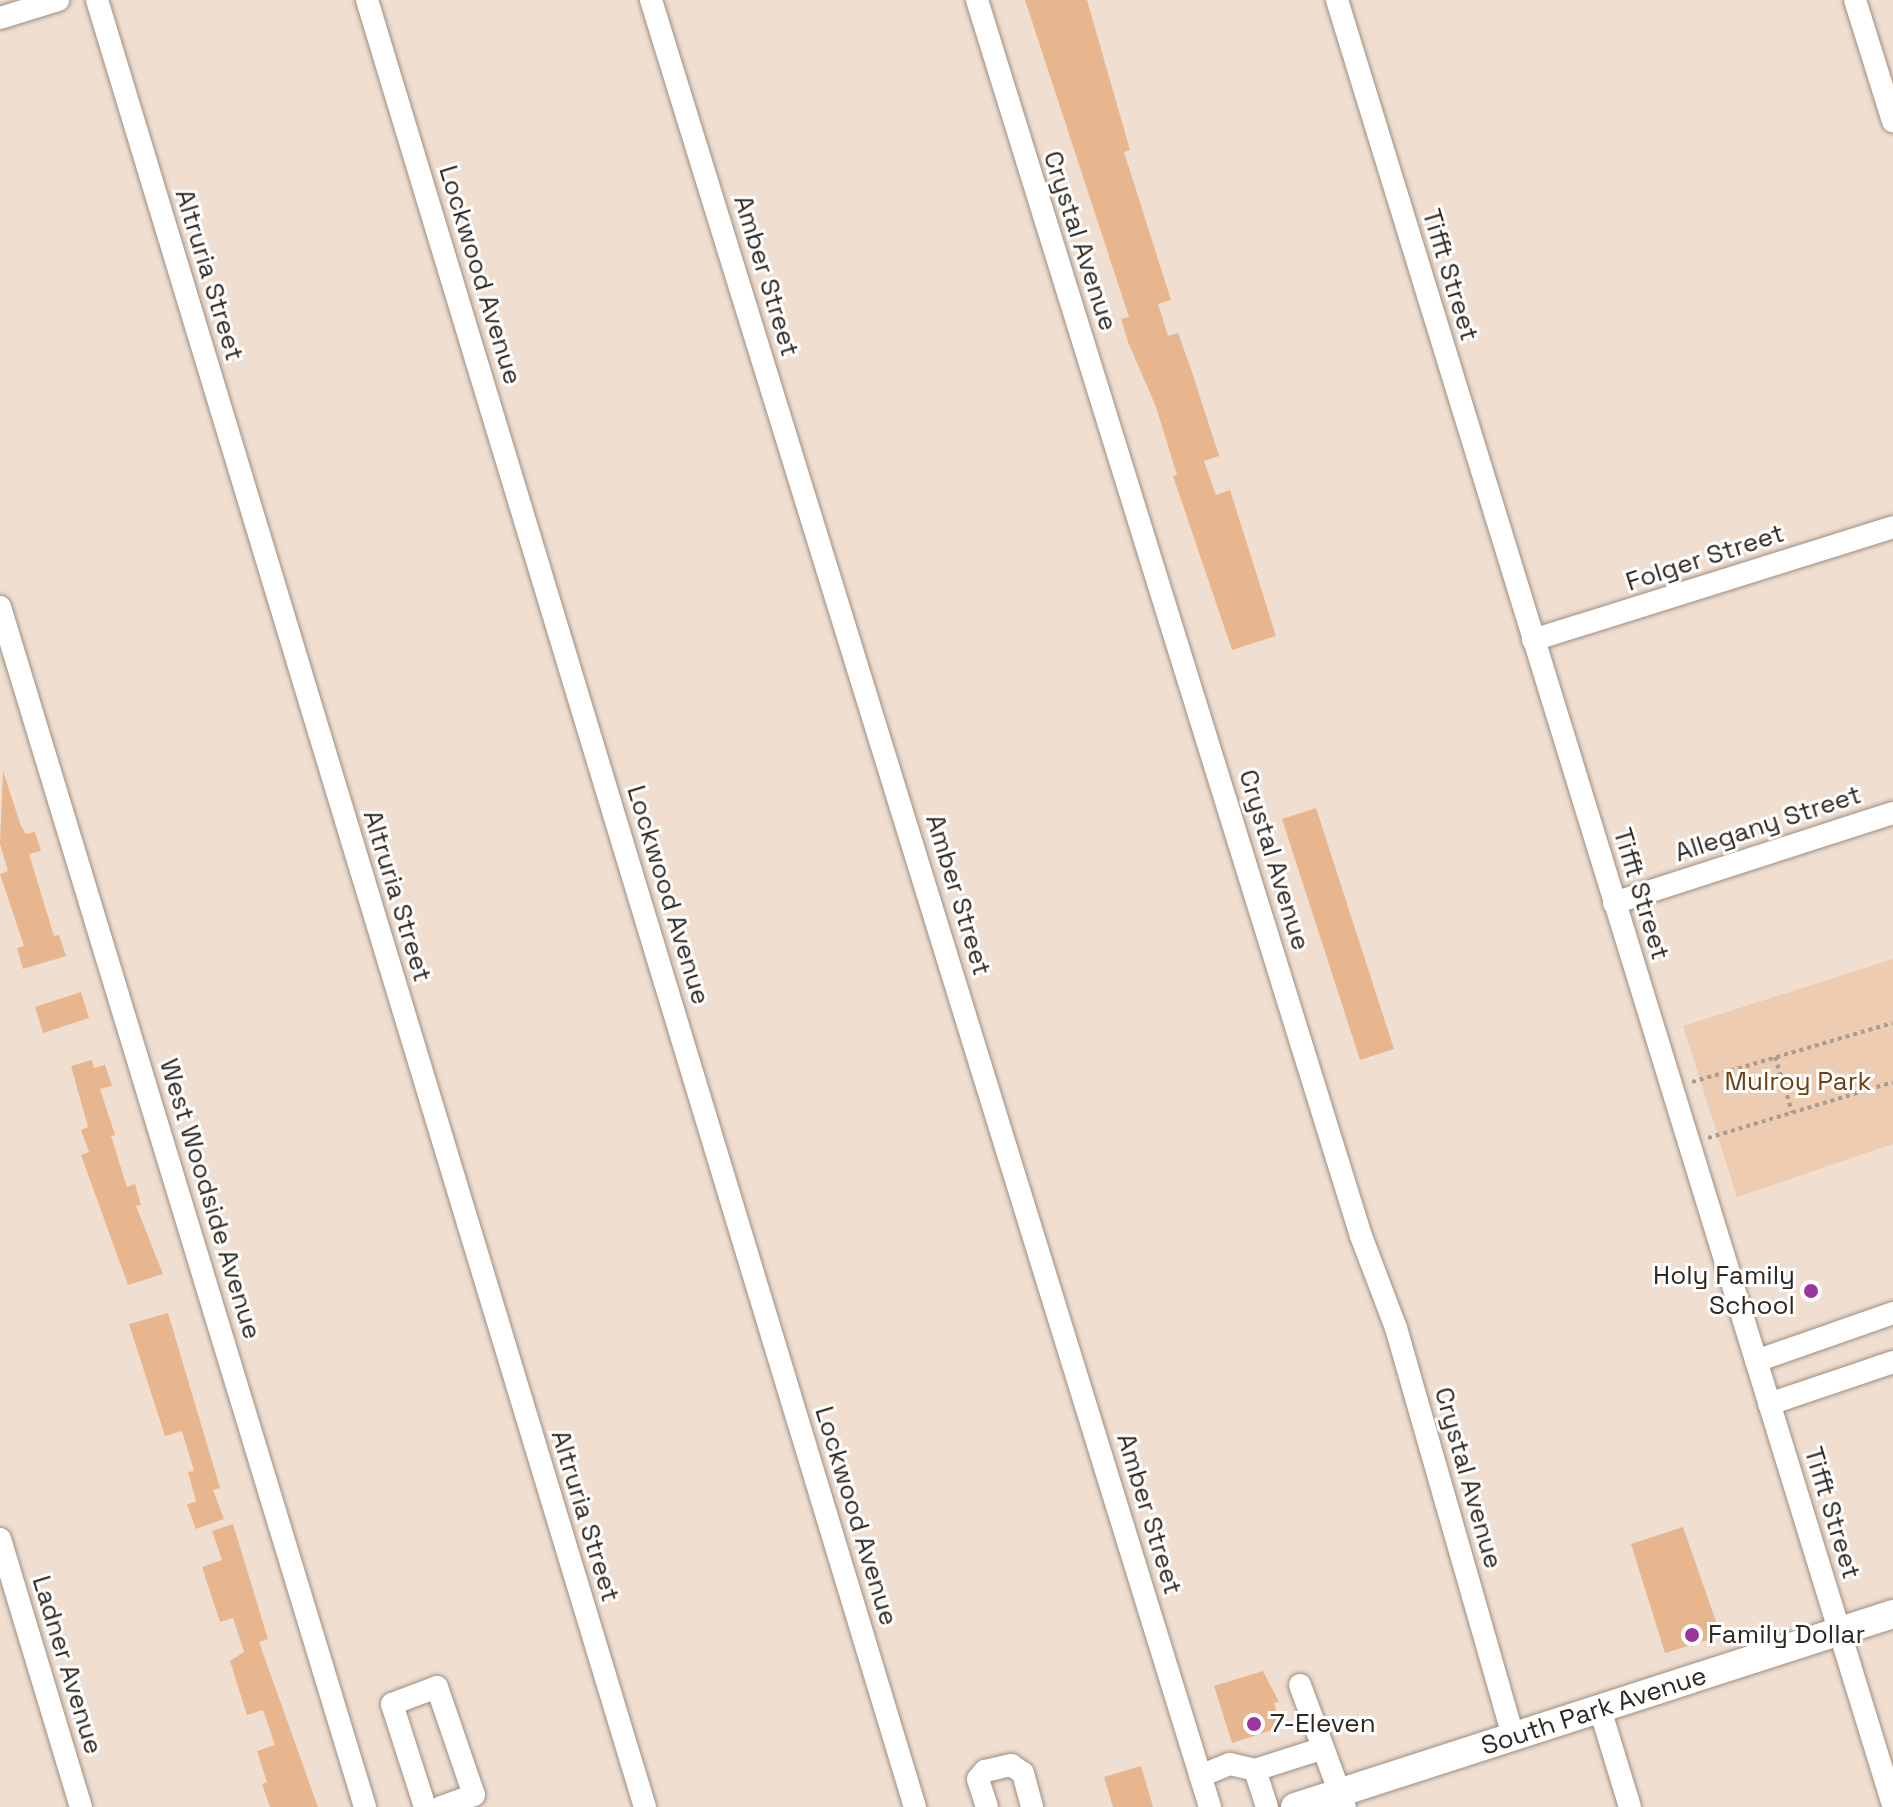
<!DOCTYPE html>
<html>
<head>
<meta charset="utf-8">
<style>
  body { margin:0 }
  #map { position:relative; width:1893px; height:1807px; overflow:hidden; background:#f0dfd1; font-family:"Space Grotesk",sans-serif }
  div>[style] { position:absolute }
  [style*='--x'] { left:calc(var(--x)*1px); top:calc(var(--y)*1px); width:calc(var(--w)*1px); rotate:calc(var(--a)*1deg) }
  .green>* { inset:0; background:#edccb2 }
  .building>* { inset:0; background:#e7b68e }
  .path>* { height:4px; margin-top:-2px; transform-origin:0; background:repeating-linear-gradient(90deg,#a99c91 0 4px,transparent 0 8px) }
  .roads { filter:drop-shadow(0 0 2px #9e8e81) drop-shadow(0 0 2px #9e8e81) }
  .minor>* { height:22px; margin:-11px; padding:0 11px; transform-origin:11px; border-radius:11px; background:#fff }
  .major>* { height:28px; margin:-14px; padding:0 14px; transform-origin:14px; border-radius:14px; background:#fff }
  .dots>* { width:22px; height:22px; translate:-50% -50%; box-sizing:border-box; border:4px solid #fff; border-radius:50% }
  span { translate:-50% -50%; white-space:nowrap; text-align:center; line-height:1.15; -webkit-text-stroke:6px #fff; paint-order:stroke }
  .street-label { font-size:26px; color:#2e2822 }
  .park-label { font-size:26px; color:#6d3f11 }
  .poi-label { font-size:26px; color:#2e2822 }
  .right { translate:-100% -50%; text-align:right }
  .left { translate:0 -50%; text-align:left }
</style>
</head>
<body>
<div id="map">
  <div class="green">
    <div style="clip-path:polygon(1893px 959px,1893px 1144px,1737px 1197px,1683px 1026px)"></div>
  </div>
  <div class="building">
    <div style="clip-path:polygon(1025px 0,1087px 0,1130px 150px,1124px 152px,1171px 300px,1158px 304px,1168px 336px,1178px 333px,1191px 369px,1219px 456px,1204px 461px,1216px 495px,1230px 490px,1276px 636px,1232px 650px,1173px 476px,1177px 475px,1156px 407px,1128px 342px,1121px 319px,1129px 317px)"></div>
    <div style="clip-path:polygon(3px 771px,21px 826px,26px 834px,35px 832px,41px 851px,29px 854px,54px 936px,59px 935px,66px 956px,23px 969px,17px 948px,24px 946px,0 874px,8px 871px,0 844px)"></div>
    <div style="clip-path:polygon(1316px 808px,1394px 1049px,1360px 1060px,1282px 819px)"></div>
    <div style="clip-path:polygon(81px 992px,89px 1018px,43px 1033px,35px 1007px)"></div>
    <div style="clip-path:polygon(92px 1060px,94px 1068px,105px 1065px,112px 1086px,100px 1089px,115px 1135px,111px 1136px,127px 1187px,135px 1184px,141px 1205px,136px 1206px,163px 1274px,128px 1285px,81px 1155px,89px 1152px,81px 1130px,88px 1127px,71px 1066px)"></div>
    <div style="clip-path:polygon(168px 1313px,220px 1488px,213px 1490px,224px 1519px,196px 1529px,187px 1505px,196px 1501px,188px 1472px,194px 1471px,182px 1431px,165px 1436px,129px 1324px)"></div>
    <div style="clip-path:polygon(233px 1524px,268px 1639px,259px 1642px,318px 1807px,270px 1807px,262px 1784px,267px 1782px,257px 1751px,275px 1745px,263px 1710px,247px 1715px,230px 1661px,244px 1652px,233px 1618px,220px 1622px,202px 1567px,222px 1560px,212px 1531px)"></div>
    <div style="clip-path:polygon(1683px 1527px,1721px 1636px,1665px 1653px,1631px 1544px)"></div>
    <div style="clip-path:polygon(1263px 1671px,1279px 1702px,1274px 1703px,1281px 1727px,1232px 1743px,1214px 1686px)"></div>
    <div style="clip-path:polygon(1141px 1766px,1153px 1807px,1113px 1807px,1104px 1777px)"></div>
  </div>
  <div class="path">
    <div style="--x:1775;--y:1057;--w:58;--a:72.8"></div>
    <div style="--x:1692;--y:1082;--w:209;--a:-16.4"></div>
    <div style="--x:1708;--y:1138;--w:193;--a:-16.8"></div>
  </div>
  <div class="roads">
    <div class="minor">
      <div style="--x:97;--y:0;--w:1888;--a:73.13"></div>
      <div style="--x:367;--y:0;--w:1888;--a:73.13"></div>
      <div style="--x:651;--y:0;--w:1891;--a:72.81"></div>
      <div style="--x:977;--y:0;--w:1294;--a:72.74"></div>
      <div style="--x:1361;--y:1236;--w:98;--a:69.2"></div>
      <div style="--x:1396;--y:1328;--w:425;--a:74"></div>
      <div style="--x:1337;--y:0;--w:1889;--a:72.88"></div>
      <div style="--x:1855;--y:0;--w:127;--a:72.6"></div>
      <div style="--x:0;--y:18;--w:61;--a:-17.2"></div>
      <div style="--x:0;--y:607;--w:1254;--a:73.08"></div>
      <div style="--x:1533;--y:640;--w:377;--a:-17.4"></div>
      <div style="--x:1614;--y:903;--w:293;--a:-17.9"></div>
      <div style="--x:1756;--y:1361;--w:145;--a:-19.3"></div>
      <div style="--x:1769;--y:1404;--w:131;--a:-18.7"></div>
      <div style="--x:0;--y:1539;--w:280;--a:73.2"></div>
      <div style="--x:1300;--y:1685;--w:130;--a:69.8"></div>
      <div style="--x:1600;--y:1709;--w:102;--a:73"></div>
      <div style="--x:1255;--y:1770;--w:39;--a:72"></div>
      <div style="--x:1200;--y:1776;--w:32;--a:-22"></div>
      <div style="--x:1230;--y:1764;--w:26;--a:13"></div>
      <div style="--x:1255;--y:1770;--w:69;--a:-17.7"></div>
      <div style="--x:425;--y:1807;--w:108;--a:-107.8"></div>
      <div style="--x:392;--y:1704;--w:48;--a:-20.7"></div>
      <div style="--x:437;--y:1687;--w:114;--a:71.1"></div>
      <div style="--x:474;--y:1795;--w:35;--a:160"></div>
      <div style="--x:987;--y:1807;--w:29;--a:-108"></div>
      <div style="--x:978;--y:1779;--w:11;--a:-49"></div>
      <div style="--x:985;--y:1771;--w:27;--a:-13"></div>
      <div style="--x:1011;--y:1765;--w:14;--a:34"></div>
      <div style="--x:1023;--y:1773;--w:35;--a:75"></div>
    </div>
    <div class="major">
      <div style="--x:1295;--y:1807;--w:628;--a:-17.89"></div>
    </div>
  </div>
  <div class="dots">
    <div style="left:1811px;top:1291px;background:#99379e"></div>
    <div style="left:1692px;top:1635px;background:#99379e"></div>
    <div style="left:1254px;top:1724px;background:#99379e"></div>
  </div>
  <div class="street-label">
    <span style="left:1080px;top:241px;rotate:72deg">Crystal Avenue</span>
    <span style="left:209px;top:275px;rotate:73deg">Altruria Street</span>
    <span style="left:480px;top:275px;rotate:73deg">Lockwood Avenue</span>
    <span style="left:1450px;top:275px;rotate:73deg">Tifft Street</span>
    <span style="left:766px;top:276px;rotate:73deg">Amber Street</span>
    <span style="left:1705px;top:558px;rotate:-18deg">Folger Street</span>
    <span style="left:1768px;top:824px;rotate:-18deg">Allegany Street</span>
    <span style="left:1274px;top:860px;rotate:73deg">Crystal Avenue</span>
    <span style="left:1641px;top:894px;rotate:73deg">Tifft Street</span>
    <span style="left:668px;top:895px;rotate:73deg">Lockwood Avenue</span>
    <span style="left:958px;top:895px;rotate:73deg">Amber Street</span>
    <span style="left:397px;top:896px;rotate:73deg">Altruria Street</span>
    <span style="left:210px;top:1199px;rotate:73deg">West Woodside Avenue</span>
    <span style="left:1468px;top:1478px;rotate:74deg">Crystal Avenue</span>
    <span style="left:1832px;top:1513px;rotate:73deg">Tifft Street</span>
    <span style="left:1149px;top:1514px;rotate:73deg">Amber Street</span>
    <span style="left:585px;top:1516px;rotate:73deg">Altruria Street</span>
    <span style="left:856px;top:1516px;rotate:73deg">Lockwood Avenue</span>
    <span style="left:67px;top:1665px;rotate:73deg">Ladner Avenue</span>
    <span style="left:1594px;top:1711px;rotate:-18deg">South Park Avenue</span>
  </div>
  <div class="park-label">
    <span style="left:1798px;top:1082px">Mulroy Park</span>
  </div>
  <div class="poi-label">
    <span class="right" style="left:1795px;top:1291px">Holy Family<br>School</span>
    <span class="left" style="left:1708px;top:1635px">Family Dollar</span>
    <span class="left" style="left:1270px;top:1724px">7-Eleven</span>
  </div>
</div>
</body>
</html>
